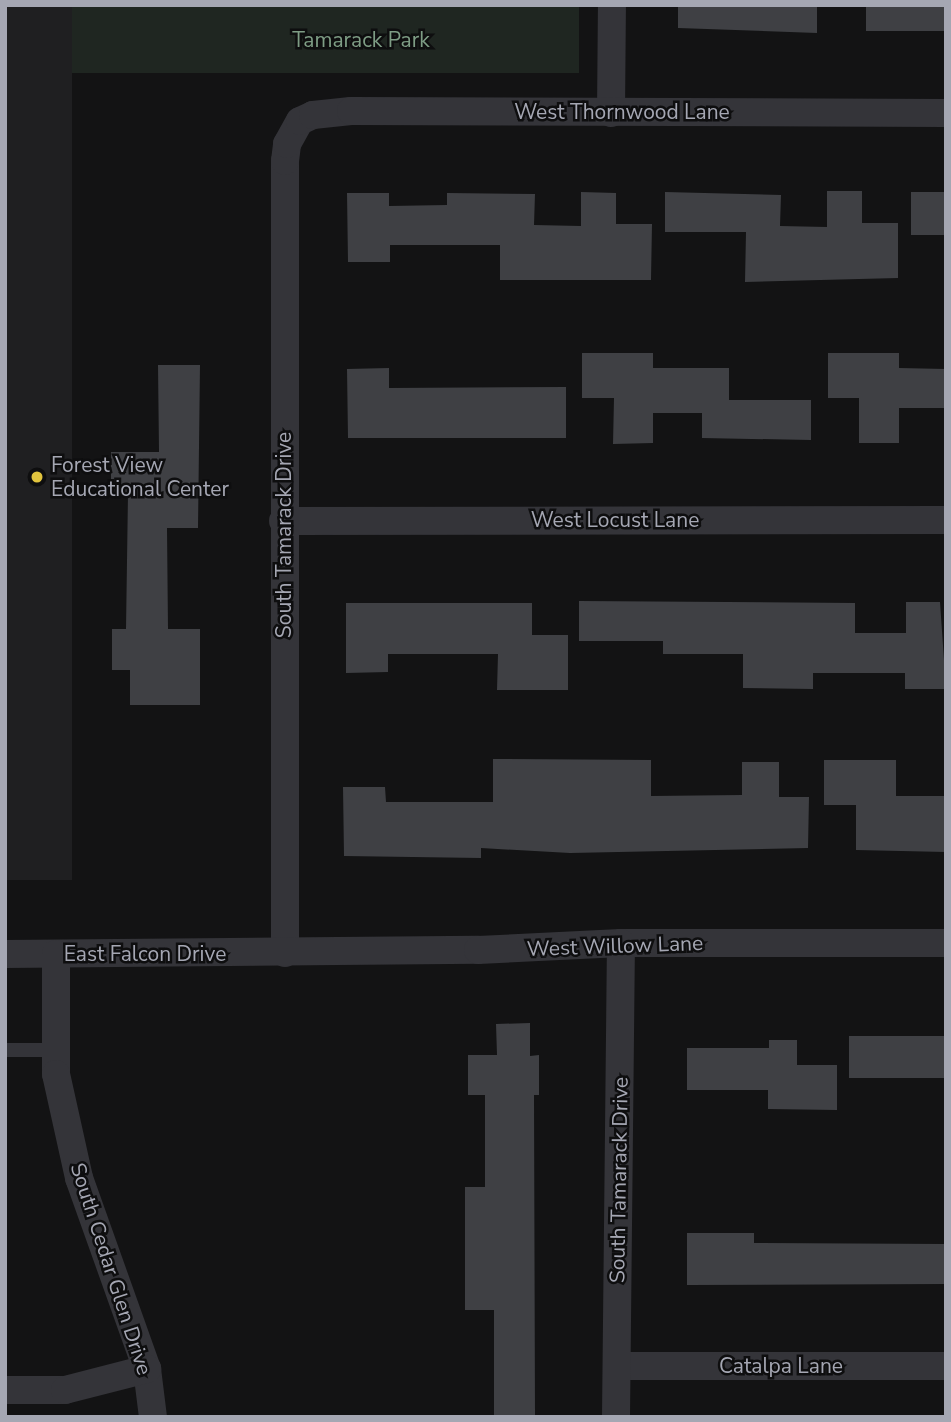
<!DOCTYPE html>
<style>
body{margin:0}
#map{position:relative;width:951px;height:1422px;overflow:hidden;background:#131314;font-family:"Nunito Sans",sans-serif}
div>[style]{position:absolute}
.built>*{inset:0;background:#1f1f21;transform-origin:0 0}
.green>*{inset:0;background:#1f2621;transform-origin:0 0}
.building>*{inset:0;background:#3f4044;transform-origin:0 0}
.lane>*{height:14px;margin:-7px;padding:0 7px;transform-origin:7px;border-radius:7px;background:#343439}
.street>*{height:28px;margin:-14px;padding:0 14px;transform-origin:14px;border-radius:14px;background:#343439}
.dots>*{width:19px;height:19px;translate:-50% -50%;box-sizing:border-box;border:4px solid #0e0e0f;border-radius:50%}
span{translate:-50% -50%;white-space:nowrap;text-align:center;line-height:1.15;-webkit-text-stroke:5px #0e0e0f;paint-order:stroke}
.park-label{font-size:21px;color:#7e9d85}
.street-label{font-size:21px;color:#a5a7b3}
.poi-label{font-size:21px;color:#a5a7b3}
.left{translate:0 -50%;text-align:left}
.frame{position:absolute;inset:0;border:7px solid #a5a7b3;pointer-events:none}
</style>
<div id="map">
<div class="built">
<i style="left:5px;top:5px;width:67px;height:875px"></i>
</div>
<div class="green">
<i style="left:72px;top:5px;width:507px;height:68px"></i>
</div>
<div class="building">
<i style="clip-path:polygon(678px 5px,817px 5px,817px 33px,678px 28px)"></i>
<i style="left:866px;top:5px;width:80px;height:26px"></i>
<i style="clip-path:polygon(827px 191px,862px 191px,862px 223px,898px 223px,898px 278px,745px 282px,746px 232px,665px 232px,665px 192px,781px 195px,780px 226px,827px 227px)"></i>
<i style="clip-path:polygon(581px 192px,616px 193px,616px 224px,652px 224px,651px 280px,500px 280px,500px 245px,390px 245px,390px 262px,348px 262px,347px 193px,389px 193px,389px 206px,447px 205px,447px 193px,535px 194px,534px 225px,581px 226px)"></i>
<i style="left:911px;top:192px;width:35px;height:43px"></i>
<i style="clip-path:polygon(582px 353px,653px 353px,653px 368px,729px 368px,729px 400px,811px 400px,811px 440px,702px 438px,702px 413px,653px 413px,653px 443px,613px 444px,614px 398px,582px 398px)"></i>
<i style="clip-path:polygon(828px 353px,899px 353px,899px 368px,946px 369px,946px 408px,899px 408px,899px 443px,859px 443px,859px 398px,828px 398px)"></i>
<i style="clip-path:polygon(158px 365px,200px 365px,198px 528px,167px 528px,168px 629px,200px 629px,200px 705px,130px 705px,130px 670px,112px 670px,112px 629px,126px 629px,128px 493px,111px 493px,111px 452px,159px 452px)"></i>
<i style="clip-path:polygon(389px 368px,389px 388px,566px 387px,566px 438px,348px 438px,347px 369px)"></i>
<i style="clip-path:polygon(579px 601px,855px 603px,855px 633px,906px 633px,906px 602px,940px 602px,946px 689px,905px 689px,905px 673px,813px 673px,813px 689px,743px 688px,743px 654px,663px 654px,663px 641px,579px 641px)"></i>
<i style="clip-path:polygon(346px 603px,532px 603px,532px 635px,568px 635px,568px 690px,497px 690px,498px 654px,388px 654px,388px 672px,346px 673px)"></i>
<i style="clip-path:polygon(493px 759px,651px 760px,651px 796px,742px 795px,742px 762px,779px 762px,779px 797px,809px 797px,808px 848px,570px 853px,481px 848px,481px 858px,344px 856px,343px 787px,385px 787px,386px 802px,493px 802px)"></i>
<i style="clip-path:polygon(824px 760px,896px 760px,896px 796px,946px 796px,946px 852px,856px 850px,856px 805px,824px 805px)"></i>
<i style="clip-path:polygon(530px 1023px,530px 1056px,539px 1055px,539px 1095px,534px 1095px,535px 1417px,494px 1417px,494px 1310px,465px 1310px,465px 1187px,485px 1187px,485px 1095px,468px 1095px,468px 1055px,497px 1055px,496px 1024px)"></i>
<i style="left:849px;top:1036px;width:97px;height:42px"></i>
<i style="clip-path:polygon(769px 1040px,797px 1040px,797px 1065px,837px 1065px,837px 1110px,768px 1109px,768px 1090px,687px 1090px,687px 1048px,769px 1048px)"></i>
<i style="clip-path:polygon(687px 1233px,754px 1233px,754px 1243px,946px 1244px,946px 1284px,687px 1285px)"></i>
</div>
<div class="lane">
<i style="left:5px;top:1050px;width:52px"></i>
</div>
<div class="street">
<i style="left:611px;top:113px;width:108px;rotate:-89.5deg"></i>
<i style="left:283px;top:521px;width:663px;rotate:-0.09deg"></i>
<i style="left:285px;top:953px;width:792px;rotate:-90deg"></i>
<i style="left:285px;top:161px;width:17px;rotate:-83deg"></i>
<i style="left:287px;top:144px;width:26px;rotate:-61deg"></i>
<i style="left:300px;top:121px;width:14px;rotate:-25deg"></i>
<i style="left:313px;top:115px;width:38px;rotate:-6deg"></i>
<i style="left:351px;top:111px;width:595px;rotate:0.19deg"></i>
<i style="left:5px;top:954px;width:473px;rotate:-0.5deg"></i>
<i style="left:478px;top:950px;width:143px;rotate:-2.8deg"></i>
<i style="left:621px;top:943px;width:325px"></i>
<i style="left:56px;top:954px;width:120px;rotate:90deg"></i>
<i style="left:56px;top:1074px;width:107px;rotate:77.5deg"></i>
<i style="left:79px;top:1178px;width:203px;rotate:70.4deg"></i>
<i style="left:147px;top:1369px;width:48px;rotate:82.9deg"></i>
<i style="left:617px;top:1366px;width:329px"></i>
<i style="left:5px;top:1390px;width:60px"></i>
<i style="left:65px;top:1390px;width:85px;rotate:-14.4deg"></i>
<i style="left:616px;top:1417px;width:474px;rotate:-89.4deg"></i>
</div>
<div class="dots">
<i style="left:37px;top:477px;background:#e1c43e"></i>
</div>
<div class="park-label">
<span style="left:361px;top:40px">Tamarack Park</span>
</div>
<div class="street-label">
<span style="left:622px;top:112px">West Thornwood Lane</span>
<span style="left:615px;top:520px">West Locust Lane</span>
<span style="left:284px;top:535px;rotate:-90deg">South Tamarack Drive</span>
<span style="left:615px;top:946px;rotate:-2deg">West Willow Lane</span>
<span style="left:145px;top:954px">East Falcon Drive</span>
<span style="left:619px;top:1180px;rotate:-89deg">South Tamarack Drive</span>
<span style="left:111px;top:1269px;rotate:72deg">South Cedar Glen Drive</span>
<span style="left:781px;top:1366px">Catalpa Lane</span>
</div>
<div class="poi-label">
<span class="left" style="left:51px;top:477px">Forest View<br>Educational Center</span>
</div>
<div class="frame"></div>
</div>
